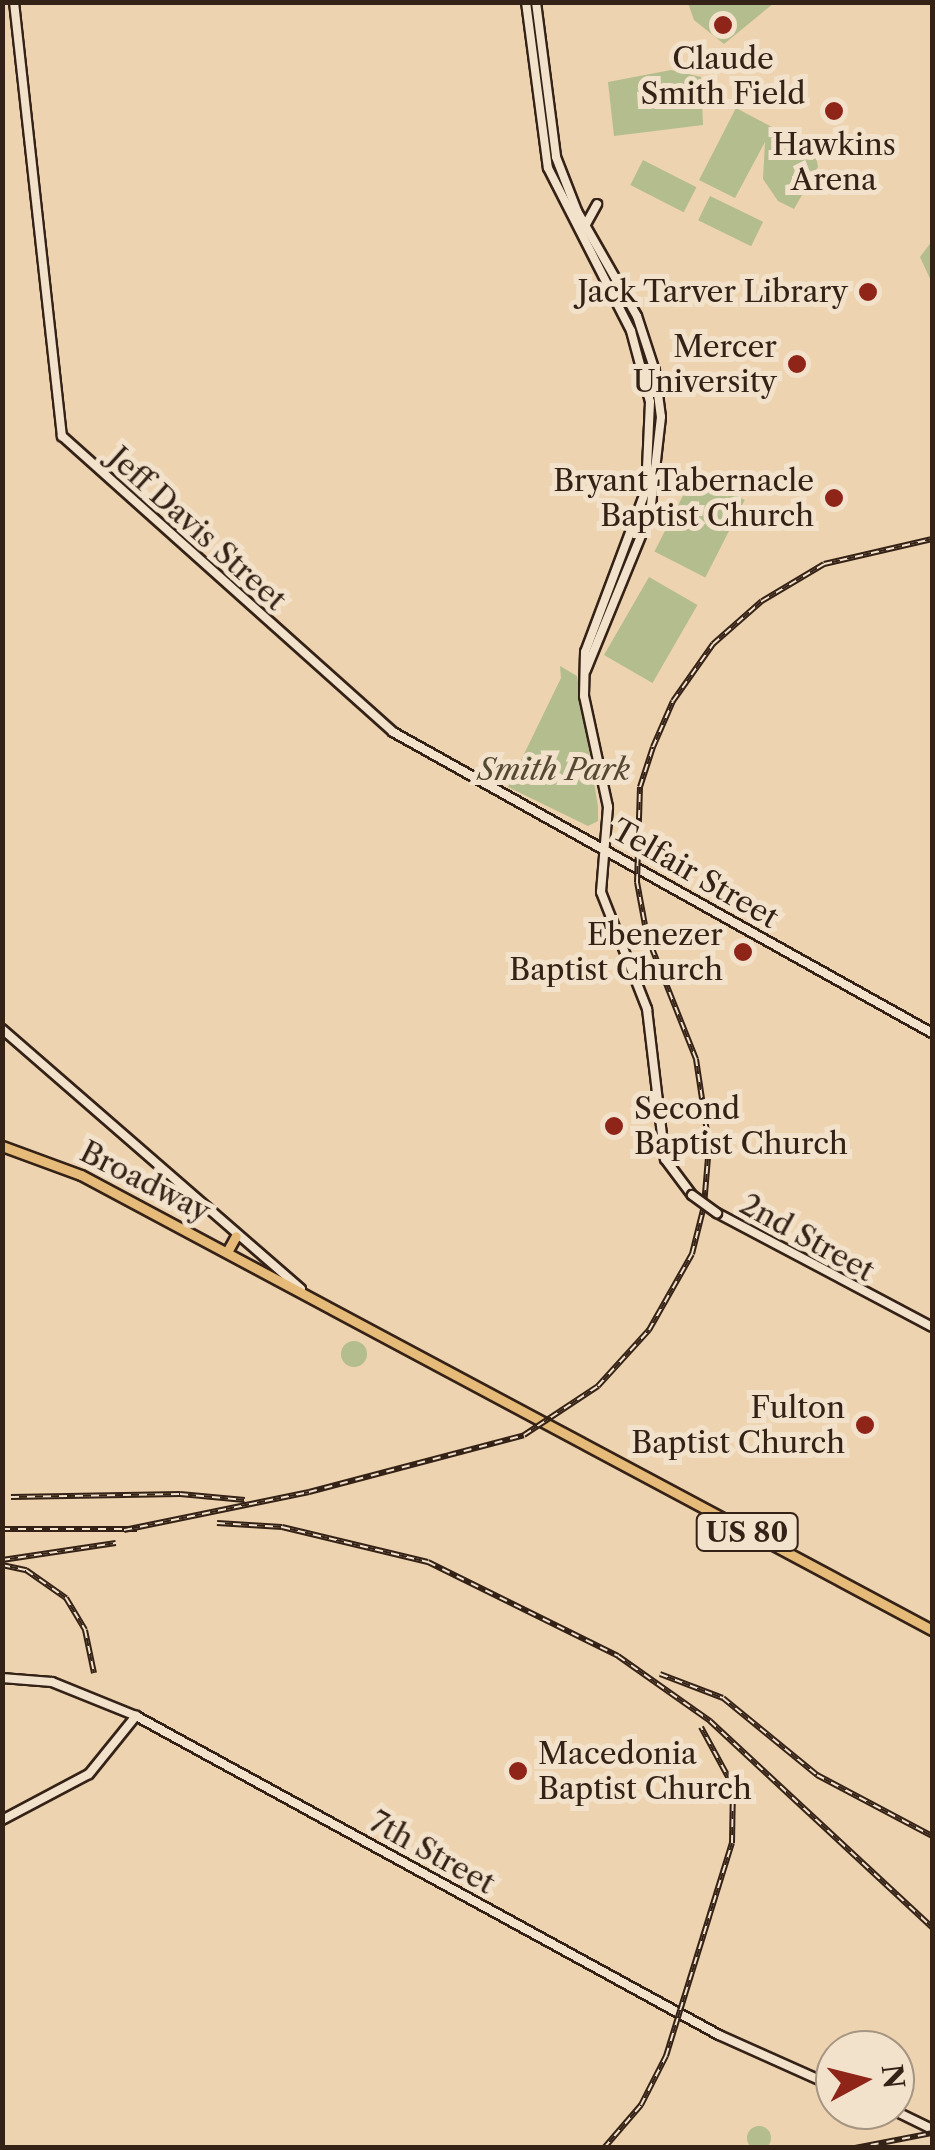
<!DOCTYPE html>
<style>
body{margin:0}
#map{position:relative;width:935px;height:2150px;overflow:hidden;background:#edd3af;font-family:"Libre Caslon Text",serif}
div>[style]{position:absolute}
.green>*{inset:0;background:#b4bd8d;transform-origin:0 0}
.round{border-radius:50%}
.roads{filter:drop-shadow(2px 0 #352217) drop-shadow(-2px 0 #352217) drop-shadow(0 2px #352217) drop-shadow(0 -2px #352217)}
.secondary>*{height:8px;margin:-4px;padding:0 4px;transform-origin:4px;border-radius:4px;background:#f3e2cb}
.primary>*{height:9px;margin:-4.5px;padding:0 4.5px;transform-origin:4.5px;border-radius:4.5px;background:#e6ba78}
.rail>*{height:6px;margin-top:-3px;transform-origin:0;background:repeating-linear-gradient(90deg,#f3e2cb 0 8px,#352217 0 16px);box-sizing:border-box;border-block:2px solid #352217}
.bridges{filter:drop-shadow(2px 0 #352217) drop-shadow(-2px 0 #352217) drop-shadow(0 2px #352217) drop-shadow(0 -2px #352217)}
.secondary-bridge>*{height:8px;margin:-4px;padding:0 4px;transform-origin:4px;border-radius:4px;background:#f3e2cb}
.dots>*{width:28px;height:28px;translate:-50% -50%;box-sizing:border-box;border:5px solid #f3e2cb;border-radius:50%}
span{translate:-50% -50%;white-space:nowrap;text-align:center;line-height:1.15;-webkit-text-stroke:10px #f3e2cb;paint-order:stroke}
.shield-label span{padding:2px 8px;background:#f3e2cb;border:2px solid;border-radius:8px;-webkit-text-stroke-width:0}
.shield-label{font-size:28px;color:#352217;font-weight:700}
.poi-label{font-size:30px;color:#352217}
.right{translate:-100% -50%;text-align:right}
.left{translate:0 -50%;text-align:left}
.street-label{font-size:30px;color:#352217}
.park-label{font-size:30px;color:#554934;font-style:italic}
.frame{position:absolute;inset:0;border:5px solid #352217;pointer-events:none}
.north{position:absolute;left:815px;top:2030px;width:100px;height:100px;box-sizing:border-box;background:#f3e2cb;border:2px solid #a79583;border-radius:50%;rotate:83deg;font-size:28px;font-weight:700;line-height:40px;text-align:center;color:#352217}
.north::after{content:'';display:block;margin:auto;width:35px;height:45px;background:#8f2418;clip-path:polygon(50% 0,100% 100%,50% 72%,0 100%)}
</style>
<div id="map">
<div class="green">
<i style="clip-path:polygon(688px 3px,688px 2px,774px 3px,724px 44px,694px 20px)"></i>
<i style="clip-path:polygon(671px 70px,701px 77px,703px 125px,614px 136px,608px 82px)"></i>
<i style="clip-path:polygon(736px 108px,772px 127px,769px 135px,816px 157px,818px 167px,794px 209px,778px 201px,763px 179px,765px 142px,735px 198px,699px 180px)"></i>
<i style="left:643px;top:160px;width:60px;height:28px;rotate:27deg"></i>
<i style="left:710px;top:196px;width:59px;height:27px;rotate:26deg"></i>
<i style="clip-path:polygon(932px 241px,932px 283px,920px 257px)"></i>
<i style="left:694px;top:474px;width:57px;height:87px;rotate:27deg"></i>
<i style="left:649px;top:577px;width:56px;height:90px;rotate:30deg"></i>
<i style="clip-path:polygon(560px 666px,577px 676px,598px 807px,598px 821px,588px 826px,508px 787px,561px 678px)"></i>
<i class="round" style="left:341px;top:1341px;width:26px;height:26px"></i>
<i class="round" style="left:747px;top:2126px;width:24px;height:24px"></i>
</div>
<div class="roads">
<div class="secondary">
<i style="left:14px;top:2px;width:437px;rotate:83.7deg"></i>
<i style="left:62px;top:436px;width:444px;rotate:41.8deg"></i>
<i style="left:393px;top:732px;width:617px;rotate:29.18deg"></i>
<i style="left:526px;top:2px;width:167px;rotate:82.5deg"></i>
<i style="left:548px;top:168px;width:183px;rotate:63deg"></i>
<i style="left:631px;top:331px;width:73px;rotate:75deg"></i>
<i style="left:650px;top:402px;width:88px;rotate:92.6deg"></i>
<i style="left:646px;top:490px;width:173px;rotate:110.6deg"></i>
<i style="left:585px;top:652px;width:44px;rotate:91.3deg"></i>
<i style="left:584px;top:696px;width:114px;rotate:77.8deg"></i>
<i style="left:608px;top:807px;width:85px;rotate:94.7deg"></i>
<i style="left:601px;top:892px;width:126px;rotate:68.5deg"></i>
<i style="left:647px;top:1009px;width:151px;rotate:83.2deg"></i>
<i style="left:665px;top:1159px;width:45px;rotate:53.1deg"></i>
<i style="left:536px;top:2px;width:156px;rotate:82.6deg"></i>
<i style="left:556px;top:157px;width:58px;rotate:68.7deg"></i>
<i style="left:577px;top:211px;width:121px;rotate:60.3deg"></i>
<i style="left:637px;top:316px;width:58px;rotate:71.9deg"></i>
<i style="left:655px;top:371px;width:46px;rotate:82.6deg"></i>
<i style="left:661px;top:417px;width:98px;rotate:96.5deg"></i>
<i style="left:650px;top:514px;width:169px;rotate:112.3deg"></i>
<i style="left:585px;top:226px;width:25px;rotate:-61deg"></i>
<i style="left:2px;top:1029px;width:396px;rotate:41deg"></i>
<i style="left:717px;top:1213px;width:243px;rotate:27.9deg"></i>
<i style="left:2px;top:1678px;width:50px;rotate:4.6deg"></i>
<i style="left:52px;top:1682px;width:91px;rotate:22deg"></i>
<i style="left:136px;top:1716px;width:665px;rotate:28.69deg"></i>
<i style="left:719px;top:2035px;width:127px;rotate:24.1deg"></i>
<i style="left:2px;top:1820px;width:98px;rotate:-27.9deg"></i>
<i style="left:89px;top:1774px;width:75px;rotate:-51deg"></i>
<i style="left:893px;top:2110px;width:43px;rotate:26deg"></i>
</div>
<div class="primary">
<i style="left:2px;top:1146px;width:84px;rotate:20.2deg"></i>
<i style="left:81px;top:1175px;width:965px;rotate:28.13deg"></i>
<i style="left:227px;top:1252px;width:18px;rotate:-61deg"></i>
</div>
</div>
<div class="rail">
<i style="left:11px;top:1497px;width:169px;rotate:-1deg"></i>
<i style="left:180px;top:1494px;width:65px;rotate:5.3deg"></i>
<i style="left:217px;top:1523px;width:65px;rotate:3.5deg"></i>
<i style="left:282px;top:1527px;width:150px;rotate:13.5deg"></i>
<i style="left:428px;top:1562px;width:212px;rotate:26.3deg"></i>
<i style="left:618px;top:1656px;width:113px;rotate:35.2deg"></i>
<i style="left:710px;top:1721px;width:303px;rotate:42.9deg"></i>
<i style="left:2px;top:1529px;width:135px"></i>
<i style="left:124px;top:1530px;width:189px;rotate:-11.6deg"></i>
<i style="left:309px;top:1492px;width:222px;rotate:-14.8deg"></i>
<i style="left:524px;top:1435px;width:89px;rotate:-33.5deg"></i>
<i style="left:598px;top:1386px;width:76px;rotate:-47.7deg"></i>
<i style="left:649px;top:1330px;width:87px;rotate:-60.5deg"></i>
<i style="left:692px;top:1254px;width:49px;rotate:-76deg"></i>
<i style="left:704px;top:1206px;width:61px;rotate:-85.3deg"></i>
<i style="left:709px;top:1145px;width:87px;rotate:-98.6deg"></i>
<i style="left:696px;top:1059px;width:132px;rotate:-111.7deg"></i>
<i style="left:647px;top:936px;width:55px;rotate:-100.5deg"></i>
<i style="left:637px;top:882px;width:95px;rotate:-88.2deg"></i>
<i style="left:640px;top:787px;width:42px;rotate:-72deg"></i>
<i style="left:653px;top:747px;width:50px;rotate:-66.5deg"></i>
<i style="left:673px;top:701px;width:70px;rotate:-54.9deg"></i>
<i style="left:713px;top:644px;width:65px;rotate:-41.3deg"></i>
<i style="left:762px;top:601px;width:72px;rotate:-30.8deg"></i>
<i style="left:824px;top:564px;width:111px;rotate:-13deg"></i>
<i style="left:2px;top:1560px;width:115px;rotate:-8.5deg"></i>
<i style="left:2px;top:1565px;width:25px;rotate:12deg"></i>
<i style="left:26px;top:1570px;width:49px;rotate:35deg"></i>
<i style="left:66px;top:1598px;width:37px;rotate:59deg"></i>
<i style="left:85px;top:1630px;width:44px;rotate:78.2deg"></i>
<i style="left:660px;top:1674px;width:67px;rotate:20.9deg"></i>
<i style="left:723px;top:1698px;width:122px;rotate:39.3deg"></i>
<i style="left:817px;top:1775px;width:130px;rotate:27.9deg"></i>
<i style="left:604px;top:2148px;width:57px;rotate:-49.3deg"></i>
<i style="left:641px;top:2105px;width:55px;rotate:-63deg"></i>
<i style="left:666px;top:2056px;width:223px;rotate:-72.8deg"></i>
<i style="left:732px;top:1843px;width:57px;rotate:-89deg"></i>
<i style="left:733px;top:1786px;width:67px;rotate:-118.5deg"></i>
<i style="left:855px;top:2148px;width:78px;rotate:-11deg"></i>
</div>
<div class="bridges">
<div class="secondary-bridge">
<i style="left:692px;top:1195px;width:31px;rotate:36deg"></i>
</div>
</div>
<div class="dots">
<i style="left:723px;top:25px;background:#8f2418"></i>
<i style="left:834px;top:111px;background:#8f2418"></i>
<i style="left:868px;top:292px;background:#8f2418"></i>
<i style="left:797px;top:364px;background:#8f2418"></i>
<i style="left:834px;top:498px;background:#8f2418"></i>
<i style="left:743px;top:952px;background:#8f2418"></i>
<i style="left:614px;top:1126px;background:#8f2418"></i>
<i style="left:865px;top:1425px;background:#8f2418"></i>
<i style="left:518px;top:1771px;background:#8f2418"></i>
</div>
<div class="shield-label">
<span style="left:747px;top:1532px">US 80</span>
</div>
<div class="poi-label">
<span style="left:723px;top:76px">Claude<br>Smith Field</span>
<span style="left:834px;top:162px">Hawkins<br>Arena</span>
<span class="right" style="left:848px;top:292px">Jack Tarver Library</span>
<span class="right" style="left:777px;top:364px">Mercer<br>University</span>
<span class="right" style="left:814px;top:498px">Bryant Tabernacle<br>Baptist Church</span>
<span class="right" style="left:723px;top:952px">Ebenezer<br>Baptist Church</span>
<span class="left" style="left:634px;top:1126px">Second<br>Baptist Church</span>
<span class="right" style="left:845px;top:1425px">Fulton<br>Baptist Church</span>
<span class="left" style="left:538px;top:1771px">Macedonia<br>Baptist Church</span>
</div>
<div class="street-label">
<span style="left:197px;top:529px;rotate:42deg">Jeff Davis Street</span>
<span style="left:695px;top:874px;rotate:30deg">Telfair Street</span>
<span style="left:145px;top:1182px;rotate:27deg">Broadway</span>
<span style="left:807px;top:1238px;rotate:29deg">2nd Street</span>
<span style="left:432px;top:1853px;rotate:29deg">7th Street</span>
</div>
<div class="park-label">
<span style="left:554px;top:770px">Smith Park</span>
</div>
<div class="frame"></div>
<div class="north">N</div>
</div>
